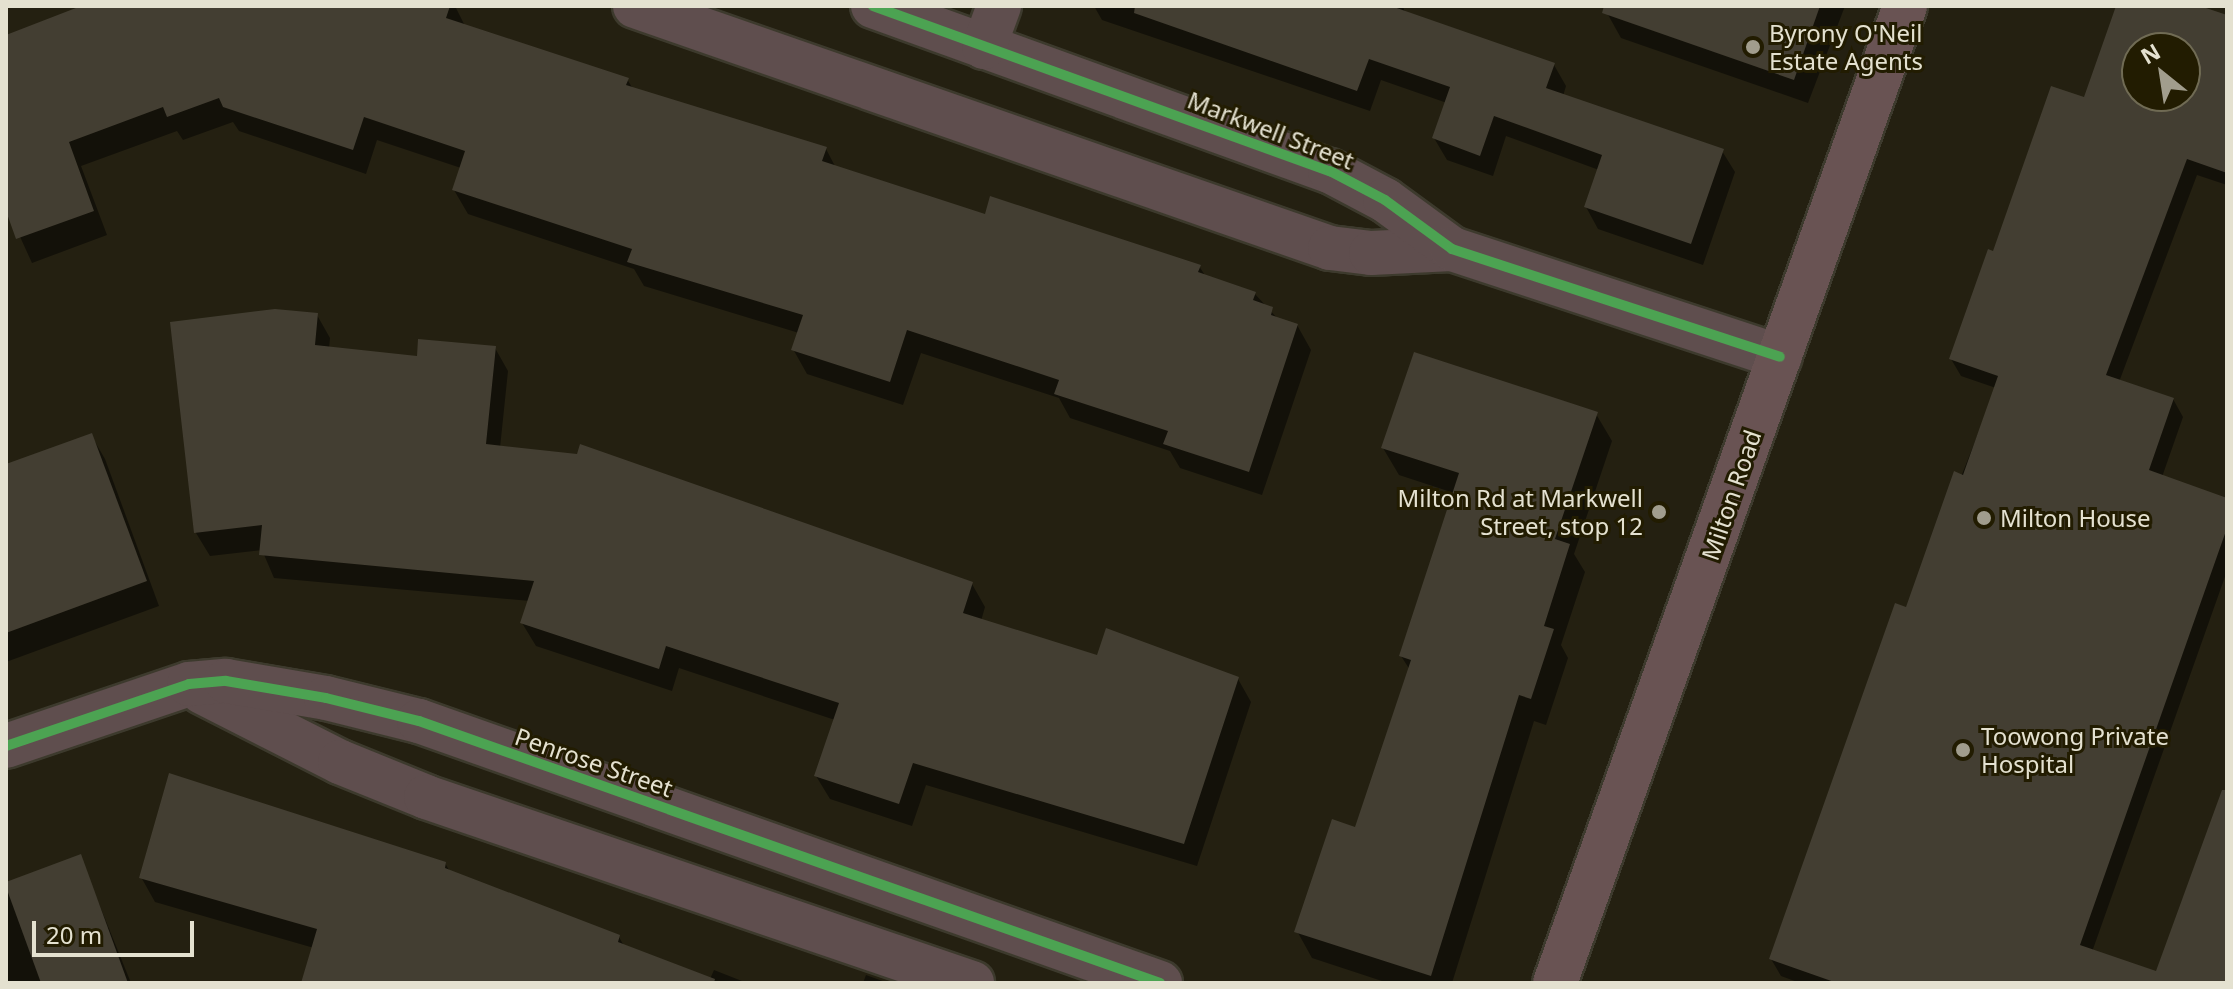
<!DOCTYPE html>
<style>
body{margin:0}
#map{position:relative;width:2233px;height:989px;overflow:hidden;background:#242011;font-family:"Noto Sans",sans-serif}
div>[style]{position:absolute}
.shadow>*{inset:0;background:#0007}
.building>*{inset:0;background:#433e32}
.roads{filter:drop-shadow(2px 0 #3d3a2d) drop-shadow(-2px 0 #3d3a2d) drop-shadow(0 2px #3d3a2d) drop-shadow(0 -2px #3d3a2d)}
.minor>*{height:44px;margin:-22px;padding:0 22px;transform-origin:22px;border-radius:22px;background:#5f4e4e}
.major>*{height:44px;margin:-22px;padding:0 22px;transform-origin:22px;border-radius:22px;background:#695353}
.cycleway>*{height:10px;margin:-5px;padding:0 5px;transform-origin:5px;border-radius:5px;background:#4ca352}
.dots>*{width:22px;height:22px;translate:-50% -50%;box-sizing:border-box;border:4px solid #221c01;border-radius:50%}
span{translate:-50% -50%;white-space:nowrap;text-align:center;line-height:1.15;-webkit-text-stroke:6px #221c01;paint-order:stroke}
.poi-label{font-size:24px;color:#e4e1d0}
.left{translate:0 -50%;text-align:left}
.right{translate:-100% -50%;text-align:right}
.street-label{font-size:24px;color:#e4e1d0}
.frame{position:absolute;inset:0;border:8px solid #e4e1d0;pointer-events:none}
.north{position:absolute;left:2121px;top:32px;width:80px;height:80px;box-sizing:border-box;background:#221c01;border:2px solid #706b54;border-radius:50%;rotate:330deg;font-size:22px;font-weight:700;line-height:32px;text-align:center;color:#e4e1d0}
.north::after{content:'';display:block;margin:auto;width:28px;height:36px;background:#a19d8d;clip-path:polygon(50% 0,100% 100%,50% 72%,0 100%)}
.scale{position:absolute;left:32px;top:921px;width:162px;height:36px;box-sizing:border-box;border:4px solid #e4e1d0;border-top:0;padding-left:10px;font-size:24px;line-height:28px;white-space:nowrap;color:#e4e1d0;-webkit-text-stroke:6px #221c01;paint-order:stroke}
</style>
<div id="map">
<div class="shadow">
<i style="clip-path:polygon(88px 6px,455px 6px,465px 26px,627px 79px,633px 89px,826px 149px,836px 168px,986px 216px,1199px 266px,1206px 277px,1254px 293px,1278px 319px,1297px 325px,1311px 350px,1262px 495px,1180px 468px,1170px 451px,1070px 418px,1059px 398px,921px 353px,903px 405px,807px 374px,793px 349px,799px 333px,644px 286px,634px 269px,468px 214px,454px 190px,461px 168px,377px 140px,366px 174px,239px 131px,233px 122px,183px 140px,177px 131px,81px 166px,107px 235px,32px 263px,6px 206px,6px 37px)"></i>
<i style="clip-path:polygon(1094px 6px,1403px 6px,1405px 13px,1554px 65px,1566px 86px,1563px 96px,1722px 151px,1735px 172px,1703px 265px,1598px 229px,1586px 207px,1599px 170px,1506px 136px,1493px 176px,1447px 160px,1434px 138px,1447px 103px,1381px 80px,1370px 111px,1102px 20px)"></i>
<i style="clip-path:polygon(1610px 6px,1845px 6px,1808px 103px,1621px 38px,1607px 13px)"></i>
<i style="clip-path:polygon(evenodd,2118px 6px,2194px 6px,2227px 18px,2227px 185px,2197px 175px,2119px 382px,2173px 399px,2183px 417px,2162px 477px,2227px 500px,2227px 571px,2092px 952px,2157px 974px,2227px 854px,2227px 983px,1800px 983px,1781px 976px,1771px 959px,1996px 388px,1961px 376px,1951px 359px,1994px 253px,2085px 99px,2118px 6px,2137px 48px,2185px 48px,2185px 96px,2137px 96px,2137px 48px)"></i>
<i style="clip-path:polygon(317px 315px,330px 338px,329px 349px,419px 358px,495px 348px,508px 371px,500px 448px,972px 584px,985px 607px,981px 621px,1098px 658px,1238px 679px,1251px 702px,1197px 866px,926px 785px,912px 826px,830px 799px,816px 776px,835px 720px,679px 668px,672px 691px,536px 646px,522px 623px,530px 601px,274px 578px,262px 550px,210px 556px,196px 533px,172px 324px)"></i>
<i style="clip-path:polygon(1596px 414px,1612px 441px,1574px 554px,1585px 572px,1561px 645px,1568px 658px,1546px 725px,1534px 721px,1452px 983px,1388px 983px,1312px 958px,1297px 931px,1356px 830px,1410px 670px,1401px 656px,1454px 493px,1399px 475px,1383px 448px)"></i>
<i style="clip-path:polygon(91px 435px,105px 459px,159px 606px,6px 662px,6px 466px)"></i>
<i style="clip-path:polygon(80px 857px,131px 983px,6px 983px,6px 885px)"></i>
<i style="clip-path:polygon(445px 863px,450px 872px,619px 937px,624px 946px,710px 979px,714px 970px,747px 983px,303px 983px,314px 948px,155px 902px,141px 877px)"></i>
<i style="clip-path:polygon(866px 975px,888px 983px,863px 983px)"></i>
</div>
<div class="building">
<i style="clip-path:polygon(81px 6px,450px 6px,446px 18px,629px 78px,626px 85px,827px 147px,822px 161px,985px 214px,990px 196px,1201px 265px,1198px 272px,1256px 292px,1253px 300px,1273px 307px,1271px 315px,1298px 324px,1249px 472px,1163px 444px,1168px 431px,1054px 394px,1059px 380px,907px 330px,890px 382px,791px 350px,803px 315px,627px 262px,632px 249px,452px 190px,465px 151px,364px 117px,353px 150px,223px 107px,219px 98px,167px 117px,163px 107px,69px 142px,94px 211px,16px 239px,6px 211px,6px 35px)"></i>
<i style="clip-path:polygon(1135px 6px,1391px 6px,1555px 63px,1546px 88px,1724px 149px,1691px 244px,1584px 207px,1602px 155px,1494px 116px,1480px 156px,1432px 138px,1450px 87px,1369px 59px,1357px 91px,1134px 13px)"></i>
<i style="clip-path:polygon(1604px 6px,1820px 6px,1794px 80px,1602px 13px)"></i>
<i style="clip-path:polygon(evenodd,2116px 6px,2200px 6px,2227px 15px,2227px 173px,2187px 159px,2106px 375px,2174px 398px,2149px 470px,2227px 498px,2227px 528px,2080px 945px,2156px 971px,2222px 790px,2227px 790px,2227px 983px,1837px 983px,1769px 959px,1895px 603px,1906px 607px,1954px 471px,1963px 475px,1998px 376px,1949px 359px,1988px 249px,1993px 251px,2051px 86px,2084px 97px,2116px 6px,2137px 48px,2185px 48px,2185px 96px,2137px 96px,2137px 48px)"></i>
<i style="clip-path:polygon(275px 309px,318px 313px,315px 345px,417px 356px,418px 339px,496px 346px,486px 444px,577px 454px,580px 444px,973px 582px,963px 613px,1097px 655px,1106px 628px,1239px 677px,1184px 844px,913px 763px,899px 804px,814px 776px,839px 703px,666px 646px,659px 669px,520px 623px,534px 581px,259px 555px,262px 525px,194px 533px,170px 322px)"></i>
<i style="clip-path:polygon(1414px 352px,1598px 412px,1555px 539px,1570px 544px,1544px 626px,1554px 629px,1531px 699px,1519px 695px,1431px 976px,1294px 932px,1332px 819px,1355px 827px,1411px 660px,1399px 656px,1459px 473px,1381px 448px)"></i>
<i style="clip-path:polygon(92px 433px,147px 581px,6px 633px,6px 464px)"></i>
<i style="clip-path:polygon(169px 773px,446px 862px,445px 868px,620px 935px,618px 942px,715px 979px,714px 983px,301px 983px,317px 929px,139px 878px)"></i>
<i style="clip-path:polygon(81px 854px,128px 983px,41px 983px,6px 887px,6px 882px)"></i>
</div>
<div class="roads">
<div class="minor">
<i style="left:635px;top:6px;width:736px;rotate:19.2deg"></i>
<i style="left:1330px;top:248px;width:41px;rotate:7deg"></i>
<i style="left:1371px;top:253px;width:81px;rotate:-2.8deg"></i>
<i style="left:873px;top:6px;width:486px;rotate:19.9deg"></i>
<i style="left:1330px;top:171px;width:62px;rotate:27.8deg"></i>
<i style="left:1385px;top:200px;width:83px;rotate:36.2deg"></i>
<i style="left:1452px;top:249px;width:345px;rotate:18.2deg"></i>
<i style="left:984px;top:47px;width:44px;rotate:-69.9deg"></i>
<i style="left:202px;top:692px;width:155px;rotate:26.9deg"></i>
<i style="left:340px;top:762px;width:93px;rotate:22.1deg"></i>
<i style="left:426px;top:797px;width:577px;rotate:18.81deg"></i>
<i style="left:6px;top:746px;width:193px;rotate:-18.7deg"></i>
<i style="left:189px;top:684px;width:37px;rotate:-5deg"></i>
<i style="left:226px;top:681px;width:101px;rotate:9.6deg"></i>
<i style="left:326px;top:698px;width:96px;rotate:13.9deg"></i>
<i style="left:419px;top:721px;width:786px;rotate:19.47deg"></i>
</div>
<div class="major">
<i style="left:1555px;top:983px;width:1038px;rotate:-70.29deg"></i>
</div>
</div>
<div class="cycleway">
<i style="left:873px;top:6px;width:486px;rotate:19.9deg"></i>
<i style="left:1330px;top:171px;width:62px;rotate:27.8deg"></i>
<i style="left:1385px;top:200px;width:83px;rotate:36.2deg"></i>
<i style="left:1452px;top:249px;width:345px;rotate:18.2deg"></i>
<i style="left:6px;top:746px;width:193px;rotate:-18.7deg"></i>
<i style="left:189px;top:684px;width:37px;rotate:-5deg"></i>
<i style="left:226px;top:681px;width:101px;rotate:9.6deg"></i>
<i style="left:326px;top:698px;width:96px;rotate:13.9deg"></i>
<i style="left:419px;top:721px;width:786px;rotate:19.47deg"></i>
</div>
<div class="dots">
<i style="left:1753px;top:47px;background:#a19d8d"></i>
<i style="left:1659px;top:512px;background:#a19d8d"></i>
<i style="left:1984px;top:518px;background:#a19d8d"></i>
<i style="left:1963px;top:750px;background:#a19d8d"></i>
</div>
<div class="poi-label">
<span class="left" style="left:1769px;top:47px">Byrony O'Neil<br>Estate Agents</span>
<span class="right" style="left:1643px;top:512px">Milton Rd at Markwell<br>Street, stop 12</span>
<span class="left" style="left:2000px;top:518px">Milton House</span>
<span class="left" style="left:1981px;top:750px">Toowong Private<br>Hospital</span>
</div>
<div class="street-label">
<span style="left:1271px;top:130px;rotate:21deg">Markwell Street</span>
<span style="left:1731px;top:495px;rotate:-71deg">Milton Road</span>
<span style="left:594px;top:762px;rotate:19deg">Penrose Street</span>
</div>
<div class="frame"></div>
<div class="north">N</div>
<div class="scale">20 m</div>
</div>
